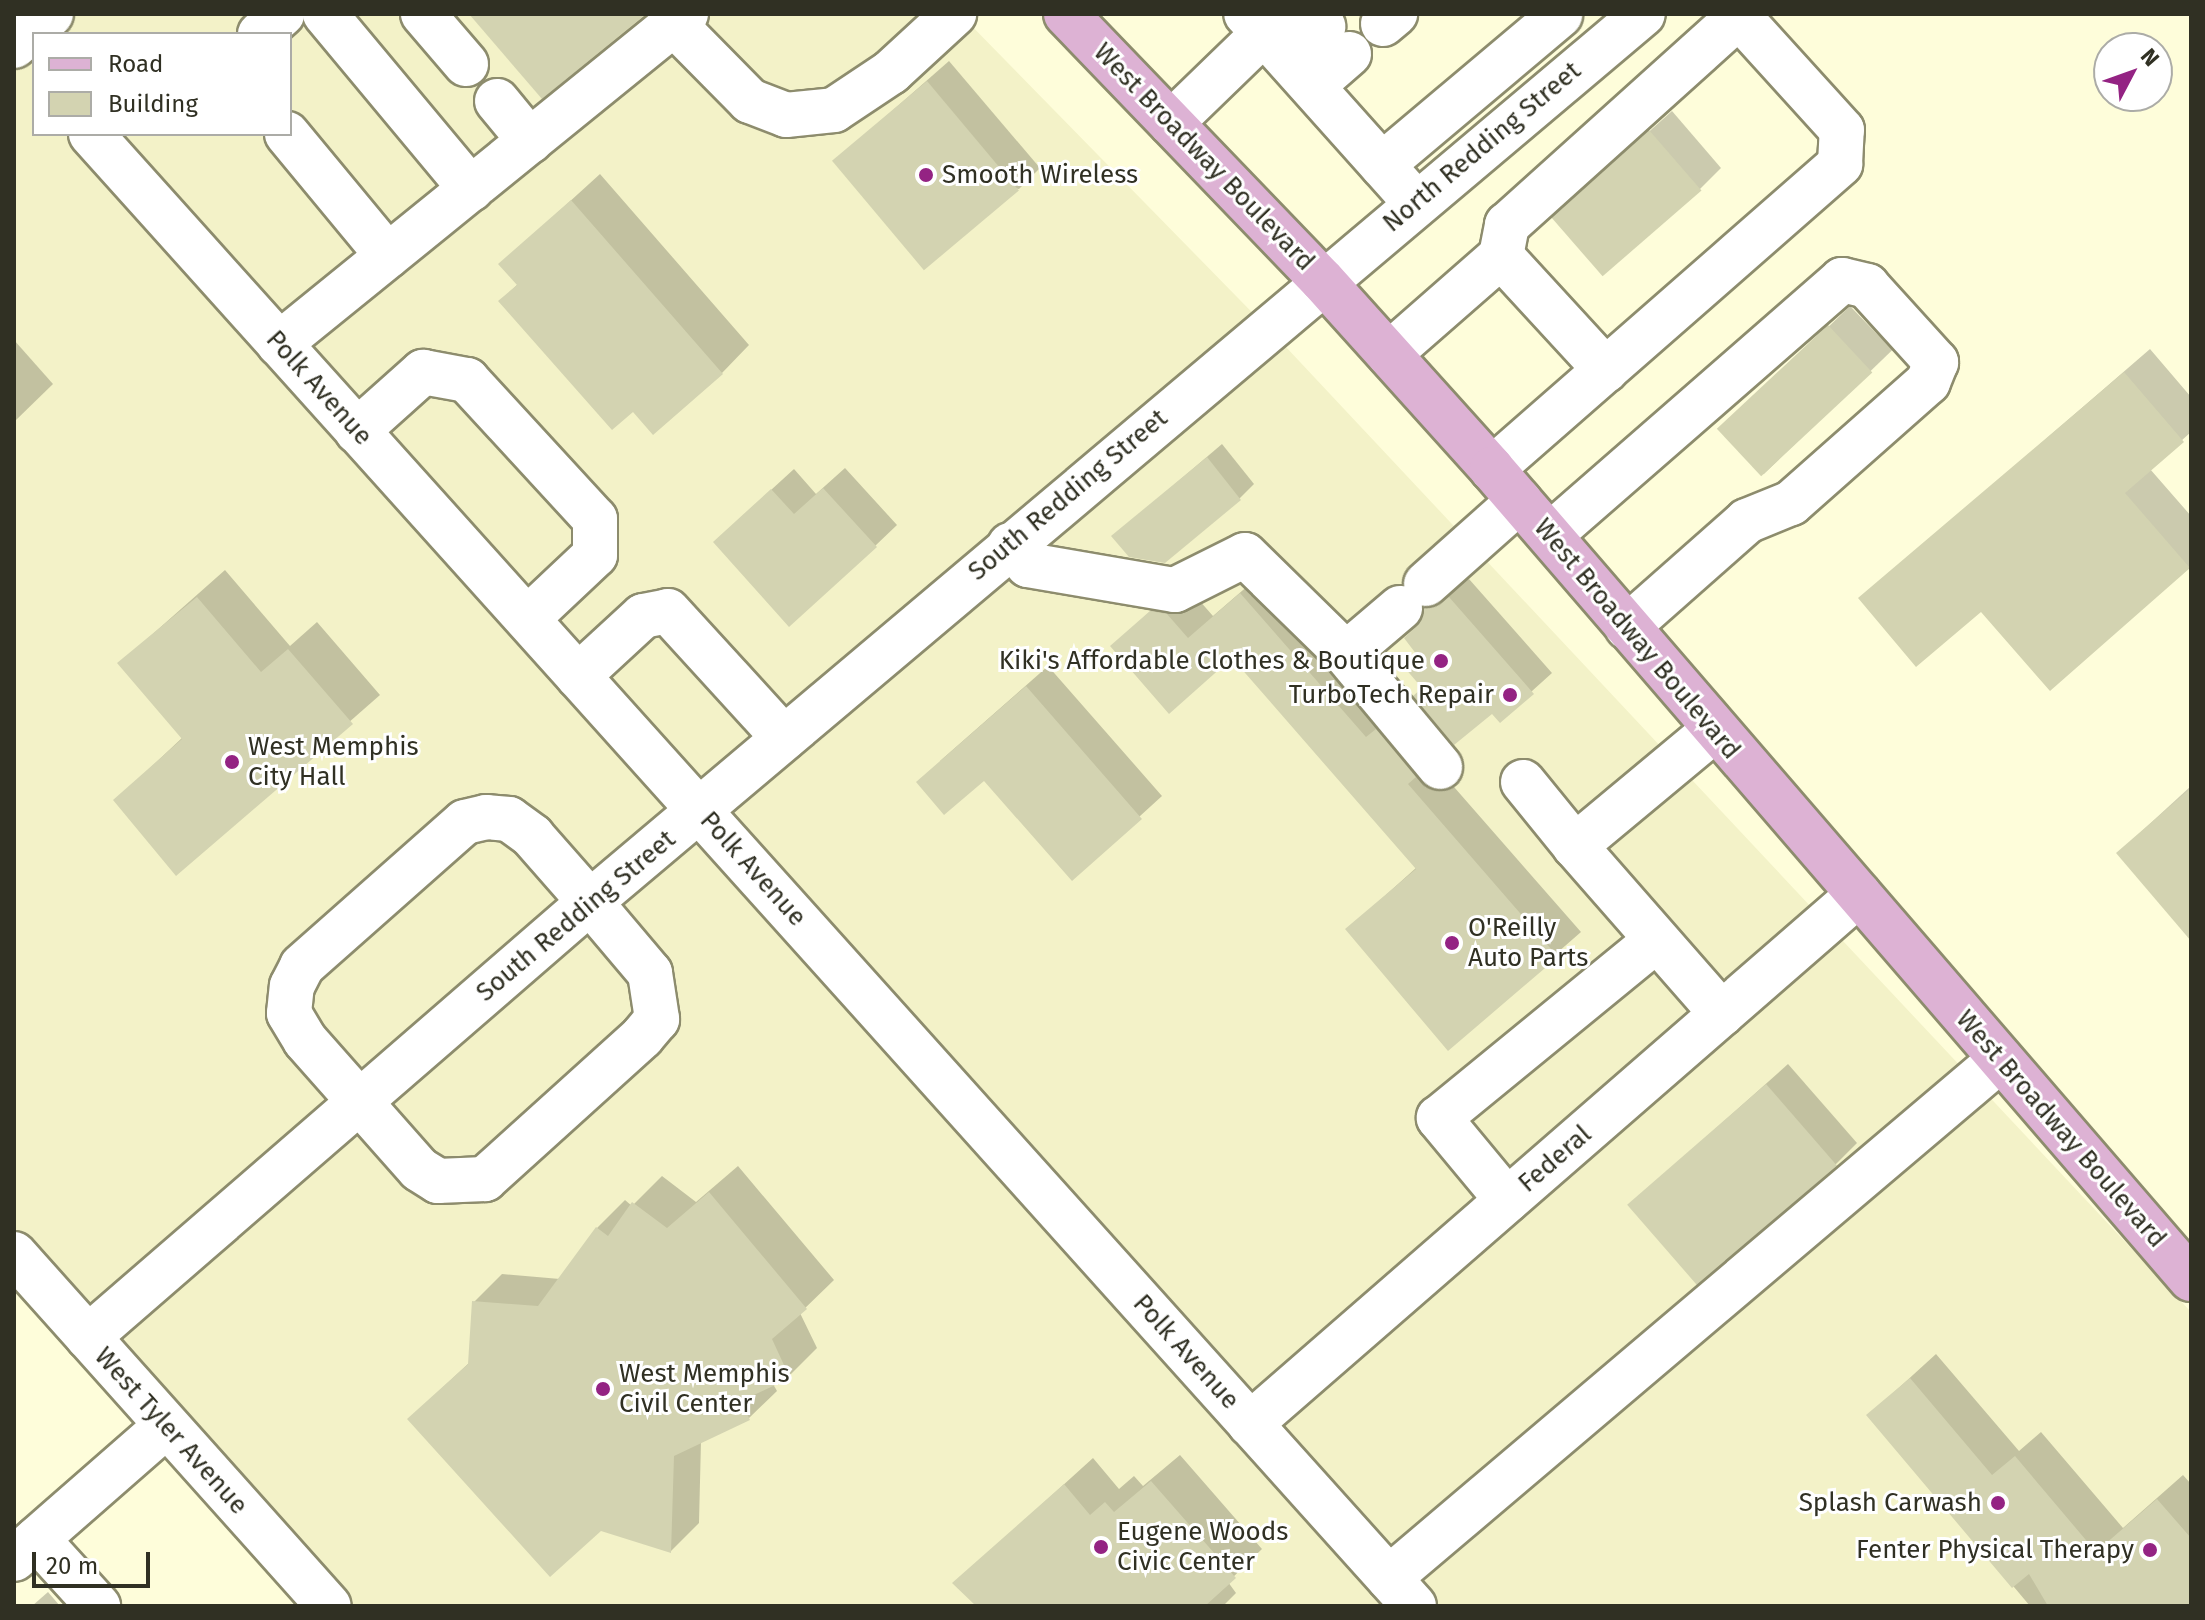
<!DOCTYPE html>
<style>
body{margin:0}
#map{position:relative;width:2205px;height:1620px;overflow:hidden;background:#fefdda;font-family:"Fira Sans",sans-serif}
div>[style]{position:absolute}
.built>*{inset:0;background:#f3f2c8}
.shadow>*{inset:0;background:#0003;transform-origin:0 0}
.building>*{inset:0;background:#d3d3b1;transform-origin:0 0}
.roads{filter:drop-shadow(2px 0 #8d8c6d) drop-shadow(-2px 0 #8d8c6d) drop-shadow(0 2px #8d8c6d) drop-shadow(0 -2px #8d8c6d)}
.minor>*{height:44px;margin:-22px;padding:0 22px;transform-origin:22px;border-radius:22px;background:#fff}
.major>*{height:44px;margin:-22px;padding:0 22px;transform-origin:22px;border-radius:22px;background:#ddb2d4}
.dots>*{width:22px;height:22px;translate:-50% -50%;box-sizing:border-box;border:4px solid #fff;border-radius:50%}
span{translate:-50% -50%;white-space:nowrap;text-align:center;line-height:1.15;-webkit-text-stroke:6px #fff;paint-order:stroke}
.street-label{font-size:26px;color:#303023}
.poi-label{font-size:26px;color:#303023}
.left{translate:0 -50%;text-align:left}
.right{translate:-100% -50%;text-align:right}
.frame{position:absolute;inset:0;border:16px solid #303023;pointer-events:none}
.legend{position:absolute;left:32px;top:32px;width:260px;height:104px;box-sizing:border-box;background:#fff;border:2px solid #acaca7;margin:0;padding:10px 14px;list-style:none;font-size:24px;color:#303023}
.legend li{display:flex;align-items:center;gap:16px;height:40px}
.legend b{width:40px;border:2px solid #acaca7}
.north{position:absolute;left:2093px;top:32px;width:80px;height:80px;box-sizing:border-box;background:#fff;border:2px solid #acaca7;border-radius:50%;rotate:49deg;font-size:22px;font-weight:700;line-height:32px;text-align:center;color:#303023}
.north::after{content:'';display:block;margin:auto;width:28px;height:36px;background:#942383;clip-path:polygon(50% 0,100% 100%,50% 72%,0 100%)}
.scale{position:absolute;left:32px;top:1552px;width:118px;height:36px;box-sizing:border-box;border:4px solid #303023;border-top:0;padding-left:10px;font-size:24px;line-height:28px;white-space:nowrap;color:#303023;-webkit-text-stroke:6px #fff;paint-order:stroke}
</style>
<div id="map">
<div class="built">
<i style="clip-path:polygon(evenodd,14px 14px,960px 14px,1285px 346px,2191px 1312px,2191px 1606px,348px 1606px,14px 1227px,14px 14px,34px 34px,290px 34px,290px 134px,34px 134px,34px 34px)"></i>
</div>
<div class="shadow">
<i style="clip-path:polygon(949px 61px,1040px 168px,1019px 189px,835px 161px)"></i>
<i style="clip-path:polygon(1672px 111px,1721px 168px,1700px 189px,1576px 197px)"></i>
<i style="clip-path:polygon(600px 174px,749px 345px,722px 373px,633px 409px,500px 301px,518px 284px,501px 264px)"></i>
<i style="left:1850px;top:306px;width:61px;height:179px;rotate:46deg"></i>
<i style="clip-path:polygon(14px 340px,53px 384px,14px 422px)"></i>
<i style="clip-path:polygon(2150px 349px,2191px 397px,2191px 432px,2150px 469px,2191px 516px,2191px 565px,2050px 688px,1981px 609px,1861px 599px)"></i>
<i style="clip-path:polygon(1222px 444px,1254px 484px,1240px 498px,1164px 561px,1114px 536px)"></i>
<i style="clip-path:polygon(845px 468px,897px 525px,875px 546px,737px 521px,794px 469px,816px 494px)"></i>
<i style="clip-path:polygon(225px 570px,290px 646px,317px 622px,380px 695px,177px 873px,116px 800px,183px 737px,120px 663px)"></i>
<i style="clip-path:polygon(1265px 571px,1581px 932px,1448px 1048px,1348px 929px,1417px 867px,1232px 656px,1112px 646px,1176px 588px,1191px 591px,1213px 616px)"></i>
<i style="clip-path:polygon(1469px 579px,1552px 673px,1500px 720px,1492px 711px,1425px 688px,1420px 624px,1446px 590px)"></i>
<i style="clip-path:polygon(1048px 666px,1162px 796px,1072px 878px,984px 778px,940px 761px)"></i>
<i style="clip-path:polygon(2191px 786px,2191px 938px,2118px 853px)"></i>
<i style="clip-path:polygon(1788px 1064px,1857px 1143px,1836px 1164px,1630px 1205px)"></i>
<i style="clip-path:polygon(738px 1166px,834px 1280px,800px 1313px,817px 1348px,789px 1376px,773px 1384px,777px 1391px,749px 1418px,701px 1441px,699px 1523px,671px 1551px,409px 1419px,470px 1362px,474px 1302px,502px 1274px,560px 1279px,597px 1228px,625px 1200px,632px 1206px,662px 1176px,696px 1202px)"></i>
<i style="clip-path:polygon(1936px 1354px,2019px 1451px,2041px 1432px,2123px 1528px,2183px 1475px,2191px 1484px,2191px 1606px,2030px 1606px,1869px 1415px)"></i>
<i style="clip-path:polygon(1180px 1455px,1262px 1549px,1228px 1582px,1236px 1593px,1223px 1606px,979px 1606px,955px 1583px,1093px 1458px,1119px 1489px,1134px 1476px,1143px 1486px)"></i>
<i style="clip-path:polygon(48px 1592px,60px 1606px,32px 1606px)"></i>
</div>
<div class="building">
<i style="clip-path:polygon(469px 14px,646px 14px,542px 99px)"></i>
<i style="left:927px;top:81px;width:143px;height:124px;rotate:50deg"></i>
<i style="left:1649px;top:130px;width:80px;height:131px;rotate:49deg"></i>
<i style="clip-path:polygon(571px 200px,723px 374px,653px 435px,633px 412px,612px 430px,498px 301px,517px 285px,498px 264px)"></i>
<i style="left:1828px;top:325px;width:65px;height:152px;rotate:47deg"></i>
<i style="clip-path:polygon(2124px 372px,2184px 442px,2125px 493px,2190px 568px,2050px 691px,1981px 612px,1916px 667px,1858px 598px)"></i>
<i style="clip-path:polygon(1207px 457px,1241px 500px,1165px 563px,1129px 557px,1111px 536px)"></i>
<i style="clip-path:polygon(823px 488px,877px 547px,789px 627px,713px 542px,771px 489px,794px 514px)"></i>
<i style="clip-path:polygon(1240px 593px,1366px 737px,1376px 729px,1416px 777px,1408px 784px,1558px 957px,1448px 1051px,1345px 929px,1416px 869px,1232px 658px,1169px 714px,1110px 646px,1150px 611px,1167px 614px,1188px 638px)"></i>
<i style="clip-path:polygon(197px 597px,261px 672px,288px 649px,353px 724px,176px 876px,113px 800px,182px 739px,117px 663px)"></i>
<i style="clip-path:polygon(1449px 597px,1534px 694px,1500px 723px,1492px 714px,1454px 745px,1413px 696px,1422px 688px,1404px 667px,1417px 655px,1404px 638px,1417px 626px,1424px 608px)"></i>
<i style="clip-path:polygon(1026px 686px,1142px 819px,1072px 881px,984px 781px,944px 815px,916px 782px)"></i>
<i style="clip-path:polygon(2191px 788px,2191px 941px,2116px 853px)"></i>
<i style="left:1766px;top:1084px;width:108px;height:184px;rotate:49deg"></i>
<i style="clip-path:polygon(709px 1192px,807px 1309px,772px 1339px,790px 1378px,741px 1401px,750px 1420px,674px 1456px,671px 1553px,601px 1531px,550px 1577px,407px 1419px,468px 1364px,472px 1301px,538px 1306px,596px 1227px,608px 1236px,632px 1202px,667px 1228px)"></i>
<i style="clip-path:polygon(1910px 1378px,1992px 1475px,2015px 1456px,2096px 1552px,2157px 1499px,2191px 1538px,2191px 1606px,2048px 1606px,2029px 1574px,2012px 1588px,1866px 1415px)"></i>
<i style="clip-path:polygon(1151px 1481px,1236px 1578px,1205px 1606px,976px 1606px,952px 1583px,1064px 1484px,1090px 1515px,1105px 1502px,1114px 1512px)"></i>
</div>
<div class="roads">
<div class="minor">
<i style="left:325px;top:14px;width:228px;rotate:50.2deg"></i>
<i style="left:423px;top:14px;width:66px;rotate:49.3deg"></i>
<i style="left:1285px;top:14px;width:28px;rotate:138deg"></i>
<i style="left:1264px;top:33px;width:227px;rotate:48.2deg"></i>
<i style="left:674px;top:24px;width:108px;rotate:45.4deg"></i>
<i style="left:750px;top:101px;width:39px;rotate:21deg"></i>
<i style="left:786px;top:115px;width:48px;rotate:-5.9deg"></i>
<i style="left:834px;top:110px;width:69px;rotate:-33.7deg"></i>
<i style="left:891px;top:72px;width:86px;rotate:-42.6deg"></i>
<i style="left:1383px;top:24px;width:16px;rotate:-40deg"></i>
<i style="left:260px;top:34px;width:30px;rotate:-42deg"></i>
<i style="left:14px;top:46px;width:49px;rotate:-40.9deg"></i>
<i style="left:1287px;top:58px;width:48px;rotate:-40.7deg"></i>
<i style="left:1312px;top:86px;width:49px;rotate:-40.9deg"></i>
<i style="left:497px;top:101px;width:52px;rotate:50.5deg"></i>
<i style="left:1171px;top:123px;width:129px;rotate:-44.1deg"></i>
<i style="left:1264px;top:33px;width:26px;rotate:-133deg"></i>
<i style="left:91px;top:134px;width:1979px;rotate:48.05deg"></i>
<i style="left:287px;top:134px;width:158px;rotate:50.4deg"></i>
<i style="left:1382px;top:165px;width:233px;rotate:-40.1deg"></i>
<i style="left:1501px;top:256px;width:155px;rotate:47.4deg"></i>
<i style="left:279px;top:344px;width:524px;rotate:-39.04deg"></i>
<i style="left:1389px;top:354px;width:149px;rotate:-41.2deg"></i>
<i style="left:1501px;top:256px;width:32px;rotate:-79deg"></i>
<i style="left:1507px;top:225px;width:312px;rotate:-42deg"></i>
<i style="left:357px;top:431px;width:89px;rotate:-41.8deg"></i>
<i style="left:423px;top:372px;width:45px;rotate:10.3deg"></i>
<i style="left:467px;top:380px;width:189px;rotate:47.4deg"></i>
<i style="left:595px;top:519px;width:36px;rotate:90deg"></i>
<i style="left:595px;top:555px;width:93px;rotate:136.7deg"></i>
<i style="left:1492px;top:469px;width:463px;rotate:-41.2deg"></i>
<i style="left:1840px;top:164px;width:34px;rotate:-87deg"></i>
<i style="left:1842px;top:130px;width:156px;rotate:-132.2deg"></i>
<i style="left:1550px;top:535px;width:388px;rotate:-41.1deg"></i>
<i style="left:1842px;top:280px;width:26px;rotate:13deg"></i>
<i style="left:1867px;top:286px;width:103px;rotate:47.8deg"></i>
<i style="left:1936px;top:362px;width:22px;rotate:112deg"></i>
<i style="left:1928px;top:382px;width:183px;rotate:138.5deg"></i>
<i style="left:1791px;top:503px;width:48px;rotate:157.8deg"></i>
<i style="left:1747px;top:521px;width:160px;rotate:138.5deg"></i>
<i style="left:1010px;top:545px;width:27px;rotate:48deg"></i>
<i style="left:1028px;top:565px;width:149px;rotate:9.7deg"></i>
<i style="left:1175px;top:590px;width:78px;rotate:-26.6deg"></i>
<i style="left:1245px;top:555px;width:141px;rotate:44.4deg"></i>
<i style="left:1346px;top:654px;width:71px;rotate:-40.4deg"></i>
<i style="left:1426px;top:584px;width:125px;rotate:-41.7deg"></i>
<i style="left:1346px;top:654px;width:147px;rotate:50.2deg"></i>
<i style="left:578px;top:676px;width:88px;rotate:-42.7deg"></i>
<i style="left:643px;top:616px;width:25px;rotate:-11deg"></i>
<i style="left:668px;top:611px;width:172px;rotate:47.6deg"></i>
<i style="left:1713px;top:731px;width:180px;rotate:140.2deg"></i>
<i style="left:1575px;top:846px;width:223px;rotate:48.8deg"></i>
<i style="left:1523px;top:782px;width:82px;rotate:50.9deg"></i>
<i style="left:486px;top:817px;width:23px;rotate:5deg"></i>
<i style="left:509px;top:819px;width:29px;rotate:36deg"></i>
<i style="left:532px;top:836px;width:88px;rotate:48.7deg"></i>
<i style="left:590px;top:902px;width:93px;rotate:49.8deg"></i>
<i style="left:650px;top:973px;width:47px;rotate:81.3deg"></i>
<i style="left:657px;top:1019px;width:23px;rotate:130deg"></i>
<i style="left:642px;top:1037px;width:212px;rotate:137.9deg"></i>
<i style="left:485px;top:1179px;width:47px;rotate:177.6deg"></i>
<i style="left:438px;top:1181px;width:22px;rotate:-148deg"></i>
<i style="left:419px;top:1169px;width:172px;rotate:-131.5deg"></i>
<i style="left:305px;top:1040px;width:31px;rotate:-121deg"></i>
<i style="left:289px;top:1013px;width:27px;rotate:-84deg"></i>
<i style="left:292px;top:986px;width:22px;rotate:-63deg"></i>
<i style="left:302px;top:966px;width:217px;rotate:-41.5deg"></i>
<i style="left:465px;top:822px;width:22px;rotate:-13deg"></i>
<i style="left:1507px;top:1200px;width:107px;rotate:-129.7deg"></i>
<i style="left:1439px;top:1118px;width:279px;rotate:-39.3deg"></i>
<i style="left:14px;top:1254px;width:472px;rotate:48.2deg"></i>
<i style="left:88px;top:1337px;width:664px;rotate:-40.91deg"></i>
<i style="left:590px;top:902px;width:1377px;rotate:-40.14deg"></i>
<i style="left:1250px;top:1424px;width:807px;rotate:-41.03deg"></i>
<i style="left:37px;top:1539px;width:91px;rotate:47.7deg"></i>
<i style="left:14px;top:1559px;width:202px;rotate:-41.2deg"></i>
<i style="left:1389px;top:1578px;width:802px;rotate:-40.3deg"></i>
</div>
<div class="major">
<i style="left:1066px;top:14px;width:369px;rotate:46.1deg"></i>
<i style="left:1322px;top:280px;width:254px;rotate:48deg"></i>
<i style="left:1492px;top:469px;width:1070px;rotate:49.21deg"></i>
</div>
</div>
<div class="dots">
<i style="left:926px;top:175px;background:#942383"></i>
<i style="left:1441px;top:661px;background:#942383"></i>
<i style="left:1510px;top:695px;background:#942383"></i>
<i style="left:232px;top:762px;background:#942383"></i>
<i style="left:1452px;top:943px;background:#942383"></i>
<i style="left:603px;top:1389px;background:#942383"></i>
<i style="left:1998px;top:1503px;background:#942383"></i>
<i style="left:1101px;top:1547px;background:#942383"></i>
<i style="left:2150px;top:1550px;background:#942383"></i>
</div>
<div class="street-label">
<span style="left:1482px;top:147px;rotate:-40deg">North Redding Street</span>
<span style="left:1204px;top:157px;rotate:46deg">West Broadway Boulevard</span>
<span style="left:319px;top:388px;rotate:48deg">Polk Avenue</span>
<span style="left:1068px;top:495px;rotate:-40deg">South Redding Street</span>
<span style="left:1637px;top:639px;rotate:50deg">West Broadway Boulevard</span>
<span style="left:753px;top:869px;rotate:48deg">Polk Avenue</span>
<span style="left:576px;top:916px;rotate:-40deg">South Redding Street</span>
<span style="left:2061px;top:1129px;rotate:49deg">West Broadway Boulevard</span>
<span style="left:1555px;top:1159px;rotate:-41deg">Federal</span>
<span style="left:1186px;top:1352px;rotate:48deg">Polk Avenue</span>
<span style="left:171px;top:1431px;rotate:48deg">West Tyler Avenue</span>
</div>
<div class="poi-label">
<span class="left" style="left:942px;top:175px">Smooth Wireless</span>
<span class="right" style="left:1425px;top:661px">Kiki's Affordable Clothes &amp; Boutique</span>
<span class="right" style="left:1494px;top:695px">TurboTech Repair</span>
<span class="left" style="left:248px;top:762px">West Memphis<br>City Hall</span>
<span class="left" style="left:1468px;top:943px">O'Reilly<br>Auto Parts</span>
<span class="left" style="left:619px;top:1389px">West Memphis<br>Civil Center</span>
<span class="right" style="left:1982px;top:1503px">Splash Carwash</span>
<span class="left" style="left:1117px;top:1547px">Eugene Woods<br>Civic Center</span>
<span class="right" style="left:2134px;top:1550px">Fenter Physical Therapy</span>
</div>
<div class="frame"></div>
<ul class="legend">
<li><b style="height:10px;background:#ddb2d4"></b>Road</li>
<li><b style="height:22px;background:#d3d3b1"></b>Building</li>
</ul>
<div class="north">N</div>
<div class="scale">20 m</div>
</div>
